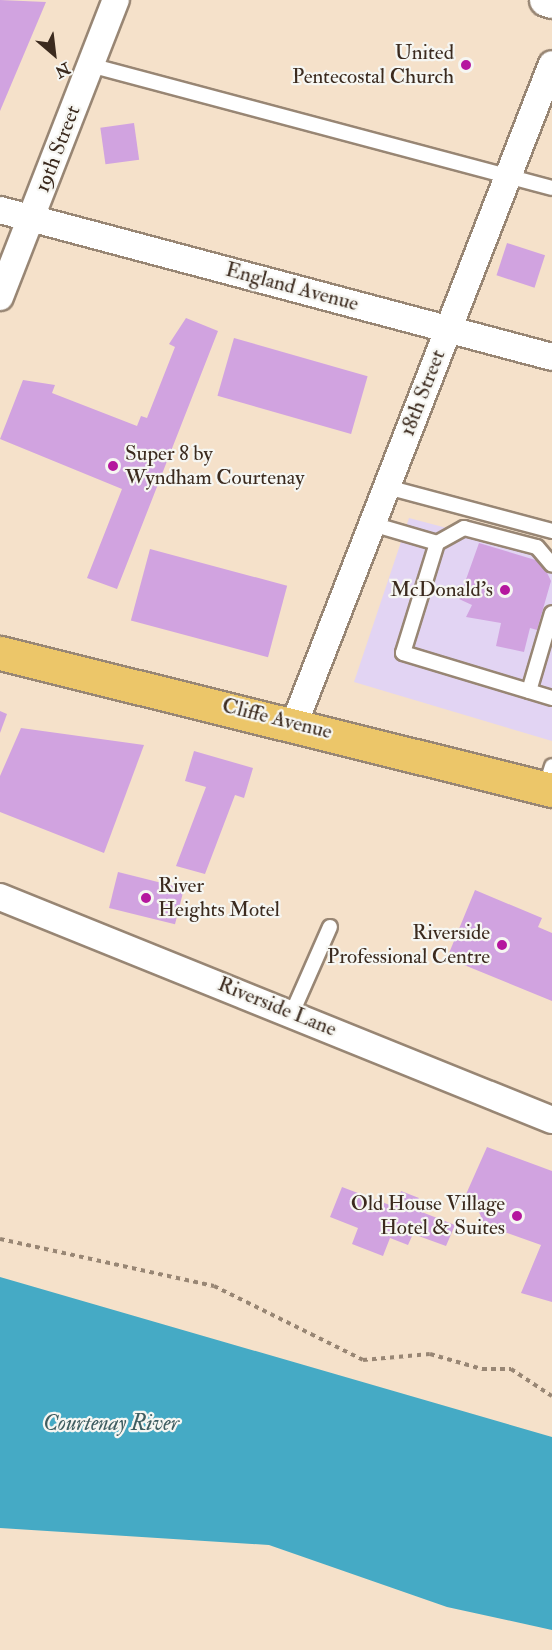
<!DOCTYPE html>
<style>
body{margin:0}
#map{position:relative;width:552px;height:1650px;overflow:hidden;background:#f5e1ca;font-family:"IM FELL Double Pica",serif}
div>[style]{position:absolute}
.built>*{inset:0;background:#e2d4f3}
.water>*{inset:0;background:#45aac5}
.building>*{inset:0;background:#d1a3e0;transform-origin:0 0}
.path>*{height:4px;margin-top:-2px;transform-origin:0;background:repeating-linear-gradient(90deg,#988674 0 4.5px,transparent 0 9px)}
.roads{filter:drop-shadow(2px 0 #988674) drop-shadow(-2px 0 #988674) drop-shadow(0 2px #988674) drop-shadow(0 -2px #988674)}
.service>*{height:14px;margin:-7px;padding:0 7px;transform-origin:7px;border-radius:7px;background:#fff}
.minor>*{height:26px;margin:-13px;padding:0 13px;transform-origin:13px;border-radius:13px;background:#fff}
.tertiary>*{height:32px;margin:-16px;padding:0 16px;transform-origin:16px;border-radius:16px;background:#fff}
.primary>*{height:33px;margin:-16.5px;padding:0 16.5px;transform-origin:16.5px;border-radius:16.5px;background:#ecc669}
.dots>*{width:16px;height:16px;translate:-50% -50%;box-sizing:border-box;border:3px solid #f6f6f2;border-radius:50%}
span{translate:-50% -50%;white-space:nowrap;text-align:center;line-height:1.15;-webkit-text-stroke:4.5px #f6f6f2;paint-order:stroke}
.poi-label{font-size:21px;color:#3b2a1e}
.right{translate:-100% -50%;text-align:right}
.left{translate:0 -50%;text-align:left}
.street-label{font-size:21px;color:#3b2a1e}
.water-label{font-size:22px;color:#3f5d61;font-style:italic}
.north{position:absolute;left:24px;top:24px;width:60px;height:60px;-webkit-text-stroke:4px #f6f6f2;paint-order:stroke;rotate:152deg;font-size:16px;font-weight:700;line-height:24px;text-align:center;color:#3b2a1e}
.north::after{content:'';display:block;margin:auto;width:21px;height:27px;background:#3b2a1e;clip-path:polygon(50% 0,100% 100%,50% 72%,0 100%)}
</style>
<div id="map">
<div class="built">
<i style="clip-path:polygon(409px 518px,552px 556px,552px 741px,354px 682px)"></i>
</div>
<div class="water">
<i style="clip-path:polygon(0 1277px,552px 1437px,552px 1630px,447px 1607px,269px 1545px,0 1528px)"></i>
</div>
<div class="building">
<i style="clip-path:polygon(0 0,46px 2px,0 111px)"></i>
<i style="left:134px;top:123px;width:37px;height:34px;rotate:82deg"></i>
<i style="left:507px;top:243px;width:40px;height:34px;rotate:18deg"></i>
<i style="clip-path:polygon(186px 318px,218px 331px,117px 589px,87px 578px,122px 489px,0 439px,23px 380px,55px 385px,52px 393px,137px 426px,141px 416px,147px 418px,175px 347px,169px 344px)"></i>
<i style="left:234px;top:338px;width:139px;height:60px;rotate:16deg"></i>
<i style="clip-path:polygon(479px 543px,542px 562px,551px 581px,537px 630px,530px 628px,524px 652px,496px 646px,501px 623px,466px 617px,472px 605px,459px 599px)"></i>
<i style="left:150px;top:549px;width:142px;height:74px;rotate:15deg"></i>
<i style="clip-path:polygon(0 711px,7px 714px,0 733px)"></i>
<i style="clip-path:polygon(21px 728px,144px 745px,104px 853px,0 812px,0 776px)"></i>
<i style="clip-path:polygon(194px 751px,253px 768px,244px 798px,235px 795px,205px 874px,176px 866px,206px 787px,185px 781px)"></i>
<i style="left:118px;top:872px;width:68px;height:37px;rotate:14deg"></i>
<i style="clip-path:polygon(475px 890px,542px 918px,538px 927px,552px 933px,552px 1001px,447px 958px)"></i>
<i style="clip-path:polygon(487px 1147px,552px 1171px,552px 1302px,521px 1293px,541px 1245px,485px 1225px,477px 1208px,463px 1201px)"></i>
<i style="clip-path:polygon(342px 1187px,395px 1207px,401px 1191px,419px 1198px,414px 1209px,455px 1225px,446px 1246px,413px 1234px,408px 1245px,390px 1238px,383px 1256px,352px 1244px,358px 1228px,330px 1217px)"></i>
</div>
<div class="path">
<i style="left:0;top:1239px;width:219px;rotate:12.4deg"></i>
<i style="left:214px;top:1286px;width:166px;rotate:26.4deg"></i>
<i style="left:363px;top:1360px;width:67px;rotate:-5.1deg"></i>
<i style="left:430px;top:1354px;width:54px;rotate:16.1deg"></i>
<i style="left:482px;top:1369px;width:29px"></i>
<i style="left:511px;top:1369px;width:49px;rotate:33.4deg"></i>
</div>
<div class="roads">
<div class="service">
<i style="left:90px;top:65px;width:478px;rotate:14.9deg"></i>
<i style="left:387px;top:487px;width:171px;rotate:14.9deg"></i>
<i style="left:372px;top:524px;width:68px;rotate:16.3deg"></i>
<i style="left:437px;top:543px;width:115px;rotate:107.2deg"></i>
<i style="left:403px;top:653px;width:156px;rotate:16.8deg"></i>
<i style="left:437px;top:543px;width:31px;rotate:-29deg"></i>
<i style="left:464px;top:528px;width:75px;rotate:14.6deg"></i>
<i style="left:537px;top:547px;width:23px;rotate:50deg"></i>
<i style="left:529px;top:691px;width:81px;rotate:-73.6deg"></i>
<i style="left:545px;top:788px;width:23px;rotate:-72deg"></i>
<i style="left:292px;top:1013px;width:94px;rotate:-66.2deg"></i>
</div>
<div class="minor">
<i style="left:0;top:210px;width:571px;rotate:14.91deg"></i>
<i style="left:0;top:297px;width:319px;rotate:-68.7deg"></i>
<i style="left:295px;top:722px;width:706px;rotate:-68.67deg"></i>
<i style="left:0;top:897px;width:595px;rotate:22deg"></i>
</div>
<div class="tertiary">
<i style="left:546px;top:0;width:6px;rotate:18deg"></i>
</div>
<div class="primary">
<i style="left:0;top:653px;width:569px;rotate:13.94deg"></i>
</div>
</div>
<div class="dots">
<i style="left:466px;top:65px;background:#b5179e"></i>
<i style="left:113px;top:466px;background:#b5179e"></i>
<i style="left:505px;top:590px;background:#b5179e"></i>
<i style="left:146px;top:898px;background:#b5179e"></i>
<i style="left:502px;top:945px;background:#b5179e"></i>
<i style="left:517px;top:1216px;background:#b5179e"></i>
</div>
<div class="poi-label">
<span class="right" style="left:454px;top:65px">United<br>Pentecostal Church</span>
<span class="left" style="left:125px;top:466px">Super 8 by<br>Wyndham Courtenay</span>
<span class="right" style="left:493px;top:590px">McDonald's</span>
<span class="left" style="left:158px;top:898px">River<br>Heights Motel</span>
<span class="right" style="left:490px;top:945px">Riverside<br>Professional Centre</span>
<span class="right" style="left:505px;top:1216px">Old House Village<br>Hotel &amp; Suites</span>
</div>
<div class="street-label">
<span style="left:58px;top:149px;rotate:-69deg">19th Street</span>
<span style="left:292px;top:287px;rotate:15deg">England Avenue</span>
<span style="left:423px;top:393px;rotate:-69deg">18th Street</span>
<span style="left:277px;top:719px;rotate:14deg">Cliffe Avenue</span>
<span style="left:277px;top:1007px;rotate:22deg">Riverside Lane</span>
</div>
<div class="water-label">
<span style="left:111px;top:1424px">Courtenay River</span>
</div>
<div class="north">N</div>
</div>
